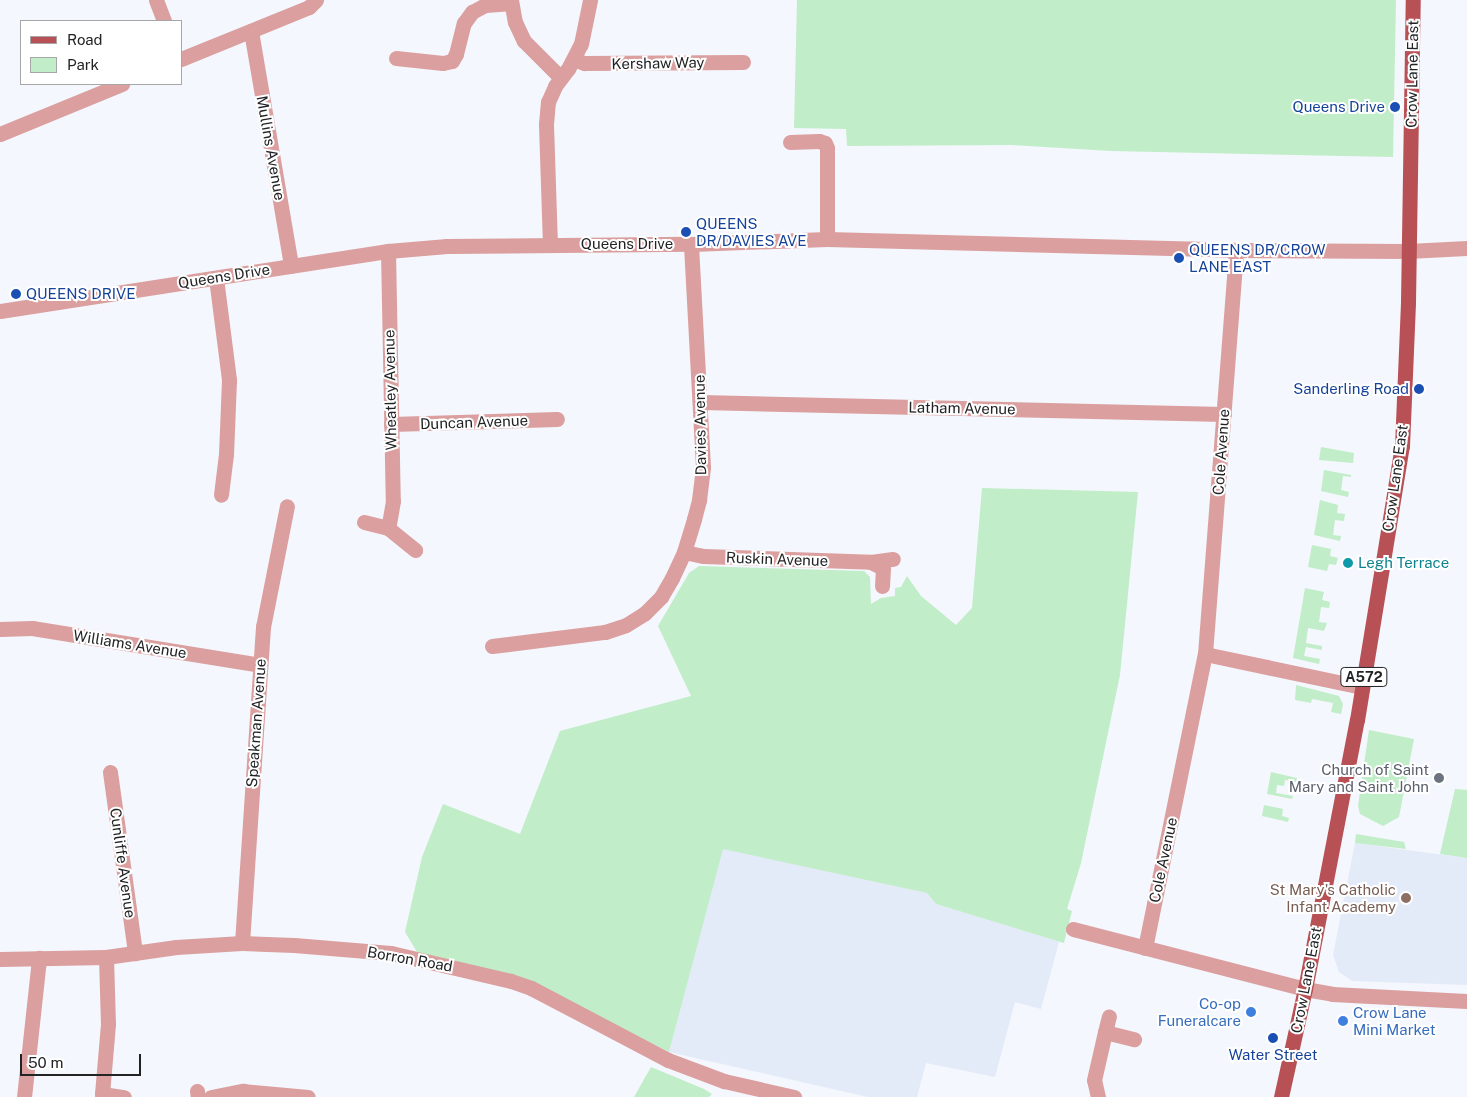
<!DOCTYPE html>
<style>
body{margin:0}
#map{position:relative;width:1467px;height:1097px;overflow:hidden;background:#f4f7fd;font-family:"Public Sans",sans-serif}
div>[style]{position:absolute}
.built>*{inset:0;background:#e3ebf8}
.green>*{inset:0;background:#c1edc8}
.minor>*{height:15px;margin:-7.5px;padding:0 7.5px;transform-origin:7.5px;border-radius:7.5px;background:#da9f9e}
.major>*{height:15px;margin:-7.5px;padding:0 7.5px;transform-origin:7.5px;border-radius:7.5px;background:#b85155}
.dots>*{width:14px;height:14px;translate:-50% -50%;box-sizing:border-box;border:2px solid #fff;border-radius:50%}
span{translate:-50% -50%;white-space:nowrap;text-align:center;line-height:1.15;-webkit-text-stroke:4px #fff;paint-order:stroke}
.shield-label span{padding:1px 4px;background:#fff;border:1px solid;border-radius:4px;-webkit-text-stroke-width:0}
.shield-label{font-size:14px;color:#222325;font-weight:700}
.street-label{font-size:15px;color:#222325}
.transit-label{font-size:15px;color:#164399}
.right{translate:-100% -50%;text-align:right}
.left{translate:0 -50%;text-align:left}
.culture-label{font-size:15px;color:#0d838f}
.worship-label{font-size:15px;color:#5b616d}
.education-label{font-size:15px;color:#785e54}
.shop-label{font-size:15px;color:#366cbe}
.legend{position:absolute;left:20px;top:20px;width:162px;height:65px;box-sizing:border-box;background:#fff;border:1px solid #a7a7a8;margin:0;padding:6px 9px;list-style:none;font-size:15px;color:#222325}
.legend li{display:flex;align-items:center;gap:10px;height:25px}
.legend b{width:25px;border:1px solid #a7a7a8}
.scale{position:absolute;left:20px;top:1054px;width:121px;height:22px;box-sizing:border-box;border:2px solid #222325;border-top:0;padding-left:6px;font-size:15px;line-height:18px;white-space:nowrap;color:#222325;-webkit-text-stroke:4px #fff;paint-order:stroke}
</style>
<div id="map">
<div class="built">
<i style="clip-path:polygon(1355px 843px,1467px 858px,1467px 985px,1352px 981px,1339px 972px,1333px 955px)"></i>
<i style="clip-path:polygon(722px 848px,927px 893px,936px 904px,1064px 943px,1059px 942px,1041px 1009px,1015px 1002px,995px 1077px,926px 1063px,917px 1097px,868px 1097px,669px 1052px)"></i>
</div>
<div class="green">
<i style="clip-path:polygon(797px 0,1396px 0,1393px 157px,1111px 151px,1011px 145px,847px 146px,846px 129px,794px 128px)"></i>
<i style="clip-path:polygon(1321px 447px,1354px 453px,1353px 463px,1319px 460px)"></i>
<i style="clip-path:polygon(1324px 470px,1351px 475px,1351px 477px,1343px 476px,1341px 490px,1349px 492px,1348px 497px,1321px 491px)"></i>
<i style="clip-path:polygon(982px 488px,1138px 492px,1120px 675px,1081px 863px,1067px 909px,1072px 911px,1064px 943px,936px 904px,927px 893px,723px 849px,669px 1052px,592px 1013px,417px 952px,405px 932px,422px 857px,443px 804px,520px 834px,560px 731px,691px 696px,658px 626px,689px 573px,699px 566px,864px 571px,870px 577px,871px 604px,881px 598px,895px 596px,895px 588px,901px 587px,907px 576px,921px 596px,956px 625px,972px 608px)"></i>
<i style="clip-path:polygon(1320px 500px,1338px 505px,1337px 513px,1345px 514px,1344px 521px,1335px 520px,1333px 535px,1341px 536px,1340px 541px,1314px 535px)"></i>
<i style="clip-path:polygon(1312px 545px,1331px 549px,1330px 556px,1338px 558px,1336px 565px,1329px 564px,1327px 571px,1308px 567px)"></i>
<i style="clip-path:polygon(1305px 588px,1324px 592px,1322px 600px,1330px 602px,1329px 608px,1321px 607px,1319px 622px,1327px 623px,1324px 631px,1308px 628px,1306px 643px,1322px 646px,1322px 650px,1306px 647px,1304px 656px,1320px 659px,1319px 664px,1293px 658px)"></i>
<i style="clip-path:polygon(1296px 685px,1339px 696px,1343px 704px,1341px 714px,1331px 712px,1333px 703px,1312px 699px,1311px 703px,1295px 700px)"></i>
<i style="clip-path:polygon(1369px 730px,1414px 739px,1399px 817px,1383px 826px,1360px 814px,1358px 806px)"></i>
<i style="clip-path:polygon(1271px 772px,1297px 778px,1296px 782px,1285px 780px,1284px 786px,1277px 785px,1276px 793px,1293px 796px,1292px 799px,1267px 794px)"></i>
<i style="clip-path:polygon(1455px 789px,1467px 790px,1467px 858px,1440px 854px)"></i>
<i style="clip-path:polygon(1264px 805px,1283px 809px,1282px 816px,1289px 818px,1288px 822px,1262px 816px)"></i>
<i style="clip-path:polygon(1356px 834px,1404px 842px,1406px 849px,1355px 843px)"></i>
<i style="clip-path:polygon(651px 1067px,704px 1089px,712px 1094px,709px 1097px,634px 1097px)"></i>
</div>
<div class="minor">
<i style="left:156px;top:0;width:22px;rotate:69deg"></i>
<i style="left:511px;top:0;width:22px;rotate:80deg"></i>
<i style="left:515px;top:22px;width:21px;rotate:65deg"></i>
<i style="left:524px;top:41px;width:52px;rotate:45deg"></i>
<i style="left:251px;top:31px;width:238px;rotate:80.3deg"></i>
<i style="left:396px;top:58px;width:47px;rotate:6.1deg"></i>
<i style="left:443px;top:63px;width:9px;rotate:-13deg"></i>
<i style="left:452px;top:61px;width:8px;rotate:-60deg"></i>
<i style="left:456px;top:54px;width:32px;rotate:-76deg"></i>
<i style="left:464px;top:23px;width:14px;rotate:-54deg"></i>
<i style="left:472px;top:12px;width:15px;rotate:-28deg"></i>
<i style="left:485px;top:5px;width:26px;rotate:-4deg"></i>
<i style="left:181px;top:59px;width:138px;rotate:-22.1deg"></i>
<i style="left:309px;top:7px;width:10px;rotate:-45deg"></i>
<i style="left:574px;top:59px;width:11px;rotate:22deg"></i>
<i style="left:584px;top:63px;width:159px;rotate:-0.4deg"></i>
<i style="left:0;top:134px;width:132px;rotate:-22.3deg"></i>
<i style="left:790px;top:142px;width:29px;rotate:-2deg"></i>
<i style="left:819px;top:141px;width:6px;rotate:18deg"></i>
<i style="left:825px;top:143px;width:5px;rotate:68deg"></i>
<i style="left:827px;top:148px;width:91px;rotate:90deg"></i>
<i style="left:550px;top:245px;width:121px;rotate:-91.9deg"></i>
<i style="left:546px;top:124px;width:22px;rotate:-85deg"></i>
<i style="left:548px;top:102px;width:17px;rotate:-66deg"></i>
<i style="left:555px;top:86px;width:21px;rotate:-53deg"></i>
<i style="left:568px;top:69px;width:28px;rotate:-63deg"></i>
<i style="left:581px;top:44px;width:45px;rotate:-78.4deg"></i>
<i style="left:388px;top:251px;width:250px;rotate:88.9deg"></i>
<i style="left:393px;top:501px;width:27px;rotate:100deg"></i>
<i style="left:216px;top:278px;width:103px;rotate:82.7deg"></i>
<i style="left:229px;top:380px;width:74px;rotate:92.3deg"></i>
<i style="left:226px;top:454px;width:41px;rotate:97deg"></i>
<i style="left:0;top:311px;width:393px;rotate:-8.8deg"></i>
<i style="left:388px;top:251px;width:59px;rotate:-4.8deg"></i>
<i style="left:447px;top:246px;width:244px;rotate:-0.5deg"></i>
<i style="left:691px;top:244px;width:136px;rotate:-2.1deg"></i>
<i style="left:827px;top:239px;width:409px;rotate:1.5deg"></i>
<i style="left:1236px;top:250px;width:172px;rotate:0.3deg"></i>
<i style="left:1408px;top:251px;width:59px;rotate:-2.9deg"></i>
<i style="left:701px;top:402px;width:523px;rotate:1.31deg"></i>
<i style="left:391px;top:424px;width:166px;rotate:-1.7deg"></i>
<i style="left:364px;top:522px;width:25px;rotate:14deg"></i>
<i style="left:388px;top:528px;width:35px;rotate:39deg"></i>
<i style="left:684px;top:552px;width:19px;rotate:12deg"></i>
<i style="left:703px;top:556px;width:168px;rotate:2deg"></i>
<i style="left:871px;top:562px;width:22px;rotate:-8deg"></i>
<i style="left:871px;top:562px;width:13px;rotate:27deg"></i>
<i style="left:883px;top:568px;width:18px;rotate:93deg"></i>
<i style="left:0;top:629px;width:32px;rotate:-2deg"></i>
<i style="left:32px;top:628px;width:231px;rotate:9.2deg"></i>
<i style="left:492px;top:646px;width:114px;rotate:-7.1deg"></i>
<i style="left:605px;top:632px;width:22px;rotate:-18deg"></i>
<i style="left:626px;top:625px;width:22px;rotate:-32deg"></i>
<i style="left:645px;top:613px;width:23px;rotate:-45deg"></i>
<i style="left:661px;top:597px;width:22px;rotate:-60deg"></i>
<i style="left:672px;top:578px;width:29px;rotate:-65deg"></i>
<i style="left:684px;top:552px;width:34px;rotate:-73deg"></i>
<i style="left:694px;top:519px;width:20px;rotate:-75deg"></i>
<i style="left:699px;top:500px;width:33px;rotate:-83deg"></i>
<i style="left:703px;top:467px;width:223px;rotate:-93.1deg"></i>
<i style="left:1205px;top:654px;width:160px;rotate:11.9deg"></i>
<i style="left:110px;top:772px;width:183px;rotate:82.1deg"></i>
<i style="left:1073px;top:929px;width:240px;rotate:14.5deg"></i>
<i style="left:1305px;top:989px;width:27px;rotate:10deg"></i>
<i style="left:1332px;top:994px;width:135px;rotate:3deg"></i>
<i style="left:242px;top:943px;width:317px;rotate:-86.2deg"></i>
<i style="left:263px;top:627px;width:123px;rotate:-78.8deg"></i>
<i style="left:1145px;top:948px;width:300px;rotate:-78.5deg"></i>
<i style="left:1205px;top:654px;width:405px;rotate:-85.6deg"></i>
<i style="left:106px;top:957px;width:67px;rotate:88.3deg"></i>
<i style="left:108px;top:1024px;width:70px;rotate:94.9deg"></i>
<i style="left:102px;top:1094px;width:22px;rotate:8deg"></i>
<i style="left:0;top:959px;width:106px;rotate:-1.1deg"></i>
<i style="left:106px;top:957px;width:71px;rotate:-8.1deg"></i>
<i style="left:176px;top:947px;width:66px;rotate:-3.5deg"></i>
<i style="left:242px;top:943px;width:52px;rotate:2.2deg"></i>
<i style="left:294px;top:945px;width:97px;rotate:4.7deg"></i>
<i style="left:391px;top:953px;width:123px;rotate:13.1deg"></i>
<i style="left:511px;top:981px;width:21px;rotate:19deg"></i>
<i style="left:531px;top:988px;width:155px;rotate:27.7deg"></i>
<i style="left:668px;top:1060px;width:60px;rotate:20.6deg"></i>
<i style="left:724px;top:1081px;width:72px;rotate:12.9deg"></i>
<i style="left:1105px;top:1032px;width:16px;rotate:-76deg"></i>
<i style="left:197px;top:1091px;width:6px;rotate:81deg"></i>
<i style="left:24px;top:1097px;width:140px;rotate:-83.8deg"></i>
<i style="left:211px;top:1097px;width:33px;rotate:-11deg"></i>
<i style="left:243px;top:1091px;width:65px;rotate:5.3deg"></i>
<i style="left:1098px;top:1097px;width:17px;rotate:-103deg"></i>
<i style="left:1094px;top:1080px;width:49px;rotate:-77.1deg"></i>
<i style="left:1105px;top:1032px;width:30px;rotate:14deg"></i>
</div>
<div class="major">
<i style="left:1281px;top:1097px;width:111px;rotate:-77.5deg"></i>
<i style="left:1305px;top:989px;width:274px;rotate:-79.1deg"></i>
<i style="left:1357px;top:720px;width:278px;rotate:-80.7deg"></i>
<i style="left:1402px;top:446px;width:144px;rotate:-87.6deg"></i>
<i style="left:1408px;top:302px;width:302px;rotate:-89.1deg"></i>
</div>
<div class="dots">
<i style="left:1395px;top:107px;background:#1a4fb4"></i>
<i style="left:686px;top:232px;background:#1a4fb4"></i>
<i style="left:1179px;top:258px;background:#1a4fb4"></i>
<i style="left:16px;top:294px;background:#1a4fb4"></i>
<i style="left:1419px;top:389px;background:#1a4fb4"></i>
<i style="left:1348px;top:563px;background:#0f9aa8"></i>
<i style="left:1439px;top:778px;background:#6b7280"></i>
<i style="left:1406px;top:898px;background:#8d6e63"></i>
<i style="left:1251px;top:1012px;background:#3f7fe0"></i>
<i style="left:1343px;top:1021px;background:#3f7fe0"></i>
<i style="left:1273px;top:1038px;background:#1a4fb4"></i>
</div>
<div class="shield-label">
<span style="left:1364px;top:677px">A572</span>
</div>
<div class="street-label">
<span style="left:658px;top:63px;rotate:-1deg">Kershaw Way</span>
<span style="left:1412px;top:74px;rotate:-89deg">Crow Lane East</span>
<span style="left:271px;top:148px;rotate:80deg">Mullins Avenue</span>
<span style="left:627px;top:244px">Queens Drive</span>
<span style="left:224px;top:276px;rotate:-9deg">Queens Drive</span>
<span style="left:390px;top:390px;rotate:-91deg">Wheatley Avenue</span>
<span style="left:962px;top:408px;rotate:1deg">Latham Avenue</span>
<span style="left:474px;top:422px;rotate:-2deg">Duncan Avenue</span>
<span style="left:700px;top:425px;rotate:-91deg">Davies Avenue</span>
<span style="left:1221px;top:452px;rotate:-86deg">Cole Avenue</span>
<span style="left:1395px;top:478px;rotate:-82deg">Crow Lane East</span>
<span style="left:777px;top:559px;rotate:2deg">Ruskin Avenue</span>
<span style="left:130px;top:644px;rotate:9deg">Williams Avenue</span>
<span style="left:256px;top:723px;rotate:-86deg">Speakman Avenue</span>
<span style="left:1163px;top:860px;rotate:-78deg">Cole Avenue</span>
<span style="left:123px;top:863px;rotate:82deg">Cunliffe Avenue</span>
<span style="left:410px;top:959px;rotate:10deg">Borron Road</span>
<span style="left:1306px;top:980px;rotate:-79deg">Crow Lane East</span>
</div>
<div class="transit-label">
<span class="right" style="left:1385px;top:107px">Queens Drive</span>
<span class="left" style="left:696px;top:232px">QUEENS<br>DR/DAVIES AVE</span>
<span class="left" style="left:1189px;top:258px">QUEENS DR/CROW<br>LANE EAST</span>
<span class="left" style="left:26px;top:294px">QUEENS DRIVE</span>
<span class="right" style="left:1409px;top:389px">Sanderling Road</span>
<span style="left:1273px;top:1055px">Water Street</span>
</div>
<div class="culture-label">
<span class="left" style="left:1358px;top:563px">Legh Terrace</span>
</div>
<div class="worship-label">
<span class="right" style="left:1429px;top:778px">Church of Saint<br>Mary and Saint John</span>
</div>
<div class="education-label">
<span class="right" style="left:1396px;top:898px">St Mary's Catholic<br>Infant Academy</span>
</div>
<div class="shop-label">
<span class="right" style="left:1241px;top:1012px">Co-op<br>Funeralcare</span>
<span class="left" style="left:1353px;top:1021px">Crow Lane<br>Mini Market</span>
</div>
<ul class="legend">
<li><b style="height:6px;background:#b85155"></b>Road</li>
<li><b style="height:14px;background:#c1edc8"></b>Park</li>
</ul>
<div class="scale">50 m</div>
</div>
